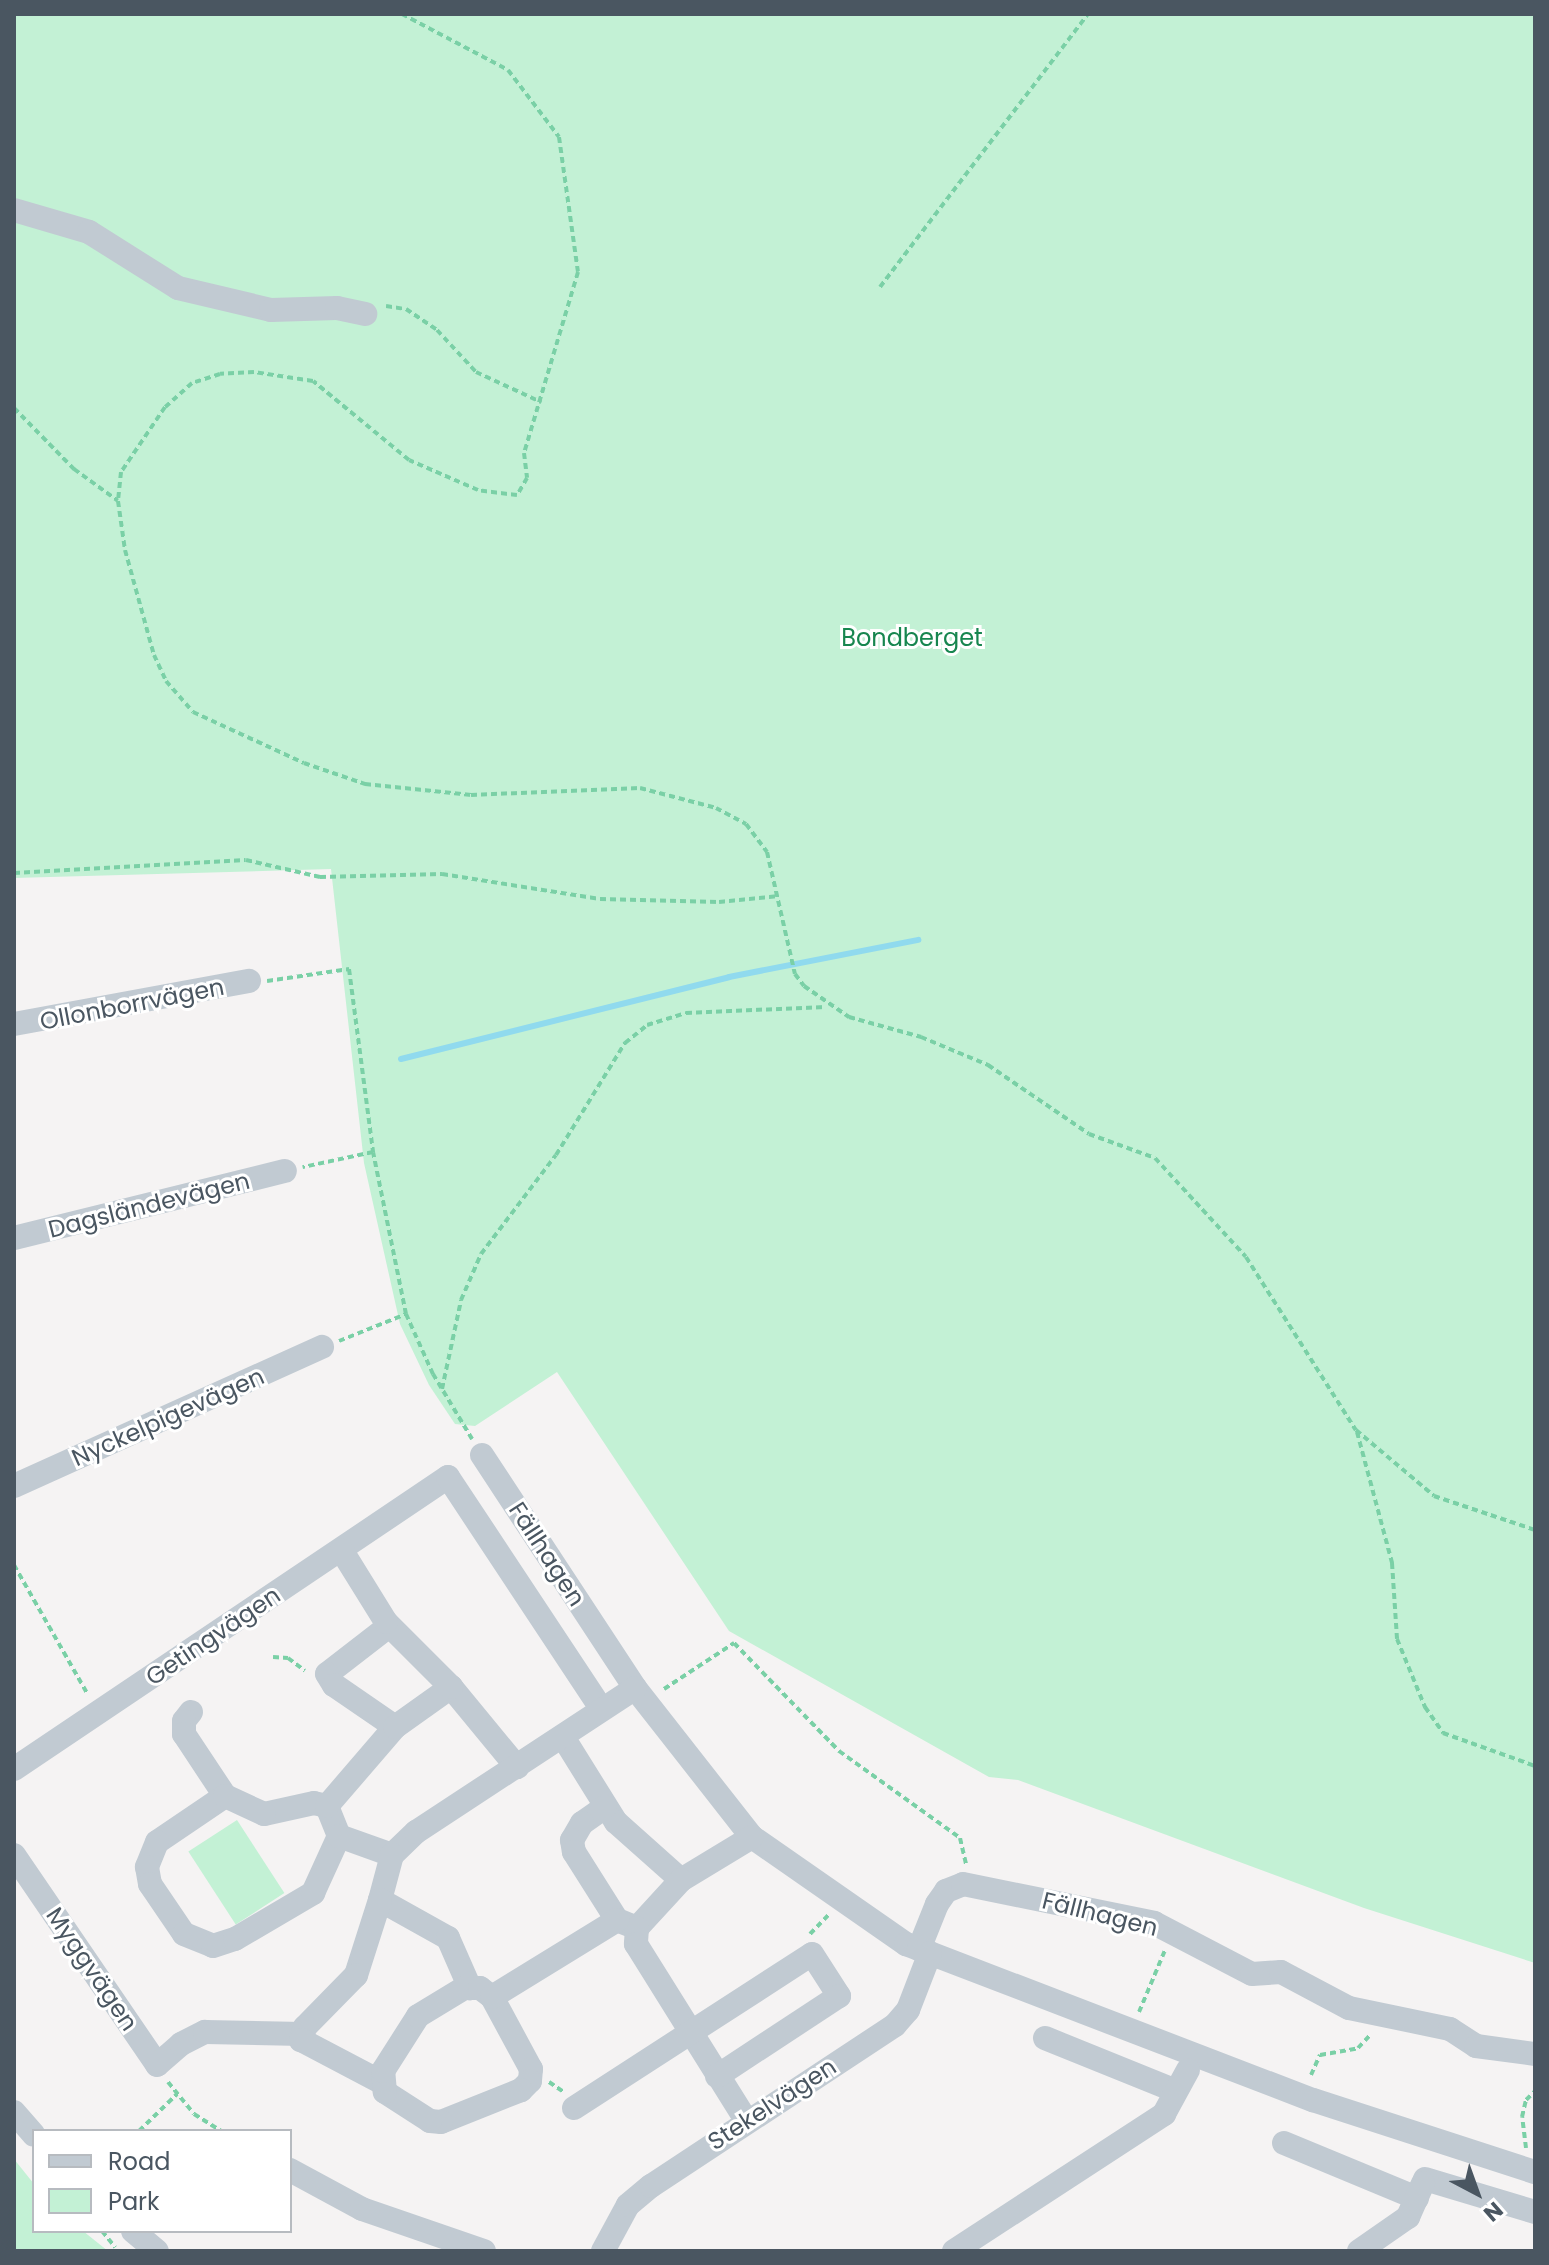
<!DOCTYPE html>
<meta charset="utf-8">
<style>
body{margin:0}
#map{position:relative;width:1549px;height:2265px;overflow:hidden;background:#f5f3f3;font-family:Poppins,sans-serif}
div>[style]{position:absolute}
.green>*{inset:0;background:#c3f1d5;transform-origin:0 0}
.stream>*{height:6px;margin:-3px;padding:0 3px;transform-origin:3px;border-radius:3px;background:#90daee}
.path>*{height:4px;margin-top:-2px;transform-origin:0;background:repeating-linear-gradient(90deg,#7ad0a6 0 6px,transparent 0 10px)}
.minor>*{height:24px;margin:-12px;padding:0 12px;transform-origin:12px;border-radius:12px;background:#c1cad2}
span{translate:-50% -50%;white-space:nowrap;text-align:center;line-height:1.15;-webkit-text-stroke:6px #fff;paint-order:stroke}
.park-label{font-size:24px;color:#17864f}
.street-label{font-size:24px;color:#4a5661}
.frame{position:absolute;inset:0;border:16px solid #4a5661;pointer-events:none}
.legend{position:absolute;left:32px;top:2129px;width:260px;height:104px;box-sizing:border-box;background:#fff;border:2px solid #b7bbc0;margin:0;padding:10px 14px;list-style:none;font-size:24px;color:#4a5661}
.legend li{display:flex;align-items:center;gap:16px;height:40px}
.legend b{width:40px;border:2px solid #b7bbc0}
.north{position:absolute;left:1437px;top:2153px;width:80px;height:80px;-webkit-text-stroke:6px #fff;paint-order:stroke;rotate:139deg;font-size:22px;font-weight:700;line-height:32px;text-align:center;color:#4a5661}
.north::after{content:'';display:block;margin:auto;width:28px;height:36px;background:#4a5661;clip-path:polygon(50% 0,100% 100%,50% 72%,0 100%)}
</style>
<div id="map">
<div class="green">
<i style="clip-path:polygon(14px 14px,1535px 14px,1535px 1963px,1364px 1908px,1018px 1780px,989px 1777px,729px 1631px,557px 1372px,475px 1426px,455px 1424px,429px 1385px,400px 1324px,364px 1163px,331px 869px,14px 878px)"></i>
<i style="left:237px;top:1820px;width:87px;height:58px;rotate:57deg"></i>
<i style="clip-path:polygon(14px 2159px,34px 2184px,34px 2231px,83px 2231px,108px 2251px,14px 2251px)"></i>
</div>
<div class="stream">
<i style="left:401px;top:1059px;width:338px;rotate:-14deg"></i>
<i style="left:729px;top:977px;width:193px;rotate:-11.1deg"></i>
</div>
<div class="path">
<i style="left:402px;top:14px;width:120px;rotate:27.8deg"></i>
<i style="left:508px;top:70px;width:84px;rotate:52.7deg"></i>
<i style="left:559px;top:137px;width:136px;rotate:82deg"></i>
<i style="left:578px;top:272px;width:189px;rotate:106.6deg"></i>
<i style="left:524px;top:453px;width:25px;rotate:83deg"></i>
<i style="left:527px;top:478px;width:20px;rotate:120deg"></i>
<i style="left:517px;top:495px;width:39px;rotate:-173deg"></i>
<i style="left:478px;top:490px;width:75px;rotate:-156.5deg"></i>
<i style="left:409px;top:460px;width:124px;rotate:-140.5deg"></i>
<i style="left:313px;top:381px;width:60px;rotate:-171.3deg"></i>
<i style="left:254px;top:372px;width:34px;rotate:177deg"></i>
<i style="left:220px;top:374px;width:29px;rotate:162deg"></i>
<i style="left:192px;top:383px;width:36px;rotate:138deg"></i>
<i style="left:165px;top:407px;width:78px;rotate:124.1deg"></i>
<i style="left:121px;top:472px;width:29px;rotate:96deg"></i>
<i style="left:118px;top:501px;width:49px;rotate:81.9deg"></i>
<i style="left:125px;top:550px;width:109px;rotate:74.6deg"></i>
<i style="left:154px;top:655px;width:29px;rotate:65deg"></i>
<i style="left:166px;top:681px;width:41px;rotate:48.9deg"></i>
<i style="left:193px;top:712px;width:122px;rotate:24.7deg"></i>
<i style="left:304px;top:763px;width:65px;rotate:19deg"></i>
<i style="left:365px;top:784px;width:107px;rotate:5.9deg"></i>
<i style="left:471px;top:795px;width:169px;rotate:-2.4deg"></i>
<i style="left:640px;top:788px;width:79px;rotate:14.7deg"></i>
<i style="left:716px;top:808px;width:34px;rotate:28deg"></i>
<i style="left:746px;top:824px;width:35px;rotate:53deg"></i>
<i style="left:767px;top:852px;width:125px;rotate:77.1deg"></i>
<i style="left:795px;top:974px;width:15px;rotate:53deg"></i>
<i style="left:804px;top:986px;width:55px;rotate:34.6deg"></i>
<i style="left:849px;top:1017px;width:75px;rotate:15.5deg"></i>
<i style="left:921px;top:1037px;width:73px;rotate:22.7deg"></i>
<i style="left:988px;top:1065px;width:122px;rotate:34.3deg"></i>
<i style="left:1089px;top:1134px;width:70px;rotate:20deg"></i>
<i style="left:1155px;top:1158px;width:134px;rotate:47.4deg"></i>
<i style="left:1246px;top:1257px;width:205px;rotate:57.6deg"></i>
<i style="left:1356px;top:1430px;width:102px;rotate:40.2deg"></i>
<i style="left:1434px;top:1496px;width:107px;rotate:18.6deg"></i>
<i style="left:880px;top:287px;width:343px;rotate:-52.7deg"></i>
<i style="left:386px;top:306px;width:20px;rotate:9deg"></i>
<i style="left:406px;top:309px;width:37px;rotate:34deg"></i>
<i style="left:437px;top:330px;width:57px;rotate:47.1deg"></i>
<i style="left:476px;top:372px;width:72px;rotate:24.8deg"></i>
<i style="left:14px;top:408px;width:86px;rotate:45.5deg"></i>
<i style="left:74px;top:469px;width:54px;rotate:36deg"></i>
<i style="left:14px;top:873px;width:232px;rotate:-3.2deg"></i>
<i style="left:246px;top:860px;width:76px;rotate:12.9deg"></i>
<i style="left:320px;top:877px;width:122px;rotate:-1.4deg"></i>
<i style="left:442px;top:874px;width:160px;rotate:9deg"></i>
<i style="left:600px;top:899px;width:119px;rotate:1.4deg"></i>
<i style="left:719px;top:902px;width:60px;rotate:-5.7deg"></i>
<i style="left:267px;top:981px;width:83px;rotate:-8.3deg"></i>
<i style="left:349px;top:969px;width:185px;rotate:82.5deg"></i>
<i style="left:373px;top:1152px;width:72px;rotate:167.9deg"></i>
<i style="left:406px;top:1314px;width:66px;rotate:65.8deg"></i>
<i style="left:433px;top:1374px;width:76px;rotate:59deg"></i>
<i style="left:339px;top:1341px;width:72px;rotate:-21.9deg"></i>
<i style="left:406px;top:1314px;width:165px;rotate:-101.5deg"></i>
<i style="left:442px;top:1389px;width:91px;rotate:-77.9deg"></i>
<i style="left:461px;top:1300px;width:50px;rotate:-66.5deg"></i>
<i style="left:481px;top:1254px;width:124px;rotate:-52.9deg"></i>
<i style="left:556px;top:1155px;width:132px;rotate:-58.4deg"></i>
<i style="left:625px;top:1043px;width:28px;rotate:-39deg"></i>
<i style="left:647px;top:1025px;width:41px;rotate:-17.1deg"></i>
<i style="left:686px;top:1013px;width:140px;rotate:-2.5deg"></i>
<i style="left:1357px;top:1432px;width:136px;rotate:75deg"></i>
<i style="left:1392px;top:1563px;width:76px;rotate:86.2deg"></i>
<i style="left:1397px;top:1639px;width:74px;rotate:67.6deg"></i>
<i style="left:1425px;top:1707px;width:32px;rotate:55deg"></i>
<i style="left:1443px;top:1733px;width:98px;rotate:19.7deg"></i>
<i style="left:14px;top:1565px;width:147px;rotate:60.3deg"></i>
<i style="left:273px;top:1657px;width:15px;rotate:4deg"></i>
<i style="left:288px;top:1658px;width:21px;rotate:37deg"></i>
<i style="left:664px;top:1689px;width:84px;rotate:-33.3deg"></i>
<i style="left:734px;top:1643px;width:151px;rotate:45.8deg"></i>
<i style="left:839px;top:1751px;width:149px;rotate:35.7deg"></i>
<i style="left:960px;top:1838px;width:27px;rotate:77deg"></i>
<i style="left:810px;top:1934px;width:28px;rotate:-46deg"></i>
<i style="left:1139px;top:2012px;width:67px;rotate:-67.2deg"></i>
<i style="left:1311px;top:2075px;width:22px;rotate:-66deg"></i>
<i style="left:1320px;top:2055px;width:39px;rotate:-10deg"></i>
<i style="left:1358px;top:2048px;width:18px;rotate:-47deg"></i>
<i style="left:168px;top:2082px;width:41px;rotate:50.9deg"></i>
<i style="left:194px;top:2114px;width:32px;rotate:32deg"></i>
<i style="left:549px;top:2082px;width:18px;rotate:34deg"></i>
<i style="left:139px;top:2131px;width:53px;rotate:-44.2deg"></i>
<i style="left:1526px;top:2148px;width:31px;rotate:-97deg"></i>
<i style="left:1522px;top:2117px;width:17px;rotate:-77deg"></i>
<i style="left:1526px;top:2100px;width:13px;rotate:-45deg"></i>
<i style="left:102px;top:2231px;width:21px;rotate:51deg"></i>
</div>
<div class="minor">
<i style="left:14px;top:210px;width:78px;rotate:16.3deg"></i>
<i style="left:89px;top:232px;width:105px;rotate:32.2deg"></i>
<i style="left:178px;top:288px;width:96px;rotate:13.3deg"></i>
<i style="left:271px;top:310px;width:66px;rotate:-1.7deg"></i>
<i style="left:337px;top:308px;width:29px;rotate:12deg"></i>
<i style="left:14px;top:1024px;width:239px;rotate:-10.4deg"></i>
<i style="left:14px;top:1238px;width:279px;rotate:-13.9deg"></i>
<i style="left:482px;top:1455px;width:279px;rotate:56.7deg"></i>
<i style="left:635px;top:1688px;width:189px;rotate:51.9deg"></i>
<i style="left:752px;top:1837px;width:188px;rotate:34.8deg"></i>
<i style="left:906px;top:1944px;width:436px;rotate:21deg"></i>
<i style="left:1313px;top:2100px;width:233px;rotate:18deg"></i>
<i style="left:14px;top:1486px;width:338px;rotate:-24.3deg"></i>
<i style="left:389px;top:1626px;width:78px;rotate:142.3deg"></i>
<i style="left:327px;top:1674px;width:13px;rotate:58deg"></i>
<i style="left:334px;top:1685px;width:74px;rotate:34.5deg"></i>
<i style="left:451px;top:1687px;width:104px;rotate:50.5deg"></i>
<i style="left:191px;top:1712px;width:11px;rotate:128deg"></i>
<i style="left:184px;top:1721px;width:13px;rotate:90deg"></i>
<i style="left:184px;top:1734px;width:74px;rotate:56.5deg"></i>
<i style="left:225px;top:1796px;width:82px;rotate:145.9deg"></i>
<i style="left:157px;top:1842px;width:27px;rotate:112deg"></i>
<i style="left:147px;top:1867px;width:17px;rotate:80deg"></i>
<i style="left:150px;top:1884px;width:60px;rotate:55.8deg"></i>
<i style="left:184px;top:1934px;width:31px;rotate:22deg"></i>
<i style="left:213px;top:1946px;width:23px;rotate:-18deg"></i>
<i style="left:235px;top:1939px;width:91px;rotate:-30.5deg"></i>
<i style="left:313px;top:1893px;width:63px;rotate:-65.5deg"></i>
<i style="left:339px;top:1836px;width:32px;rotate:-112deg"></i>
<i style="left:327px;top:1806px;width:13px;rotate:-167deg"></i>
<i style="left:314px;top:1803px;width:51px;rotate:167.6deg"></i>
<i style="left:264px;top:1814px;width:43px;rotate:-155.2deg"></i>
<i style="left:563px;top:1737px;width:100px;rotate:58.1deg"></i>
<i style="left:616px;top:1822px;width:87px;rotate:41.7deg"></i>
<i style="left:681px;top:1880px;width:83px;rotate:-31.2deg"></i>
<i style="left:14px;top:1769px;width:523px;rotate:-33.93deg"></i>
<i style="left:448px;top:1477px;width:266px;rotate:56.5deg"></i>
<i style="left:327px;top:1806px;width:104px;rotate:-49.3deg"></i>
<i style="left:395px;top:1727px;width:69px;rotate:-35.5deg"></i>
<i style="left:451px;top:1687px;width:92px;rotate:-135deg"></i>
<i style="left:386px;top:1622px;width:84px;rotate:-121.8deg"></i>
<i style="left:605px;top:1807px;width:28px;rotate:145deg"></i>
<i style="left:582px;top:1823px;width:20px;rotate:120deg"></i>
<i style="left:572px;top:1840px;width:12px;rotate:81deg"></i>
<i style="left:574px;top:1852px;width:80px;rotate:57.7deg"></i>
<i style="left:617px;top:1920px;width:22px;rotate:22deg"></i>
<i style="left:637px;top:1928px;width:65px;rotate:-47.5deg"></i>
<i style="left:339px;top:1836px;width:56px;rotate:19.7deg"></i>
<i style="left:392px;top:1855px;width:33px;rotate:-44deg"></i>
<i style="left:416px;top:1832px;width:262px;rotate:-33.3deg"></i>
<i style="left:14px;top:1855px;width:254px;rotate:55.7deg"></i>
<i style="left:157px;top:2065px;width:32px;rotate:-41deg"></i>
<i style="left:181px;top:2044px;width:27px;rotate:-27deg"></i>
<i style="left:205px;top:2032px;width:98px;rotate:1.2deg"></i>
<i style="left:392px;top:1855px;width:47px;rotate:104.9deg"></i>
<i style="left:380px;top:1900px;width:78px;rotate:29.2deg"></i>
<i style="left:448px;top:1938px;width:55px;rotate:66.3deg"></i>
<i style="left:380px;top:1900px;width:79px;rotate:107.7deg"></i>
<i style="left:356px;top:1975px;width:73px;rotate:134.4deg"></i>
<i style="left:305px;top:2027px;width:14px;rotate:107deg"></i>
<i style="left:301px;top:2040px;width:90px;rotate:27.7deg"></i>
<i style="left:637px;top:1928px;width:16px;rotate:94deg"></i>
<i style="left:636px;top:1944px;width:208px;rotate:58deg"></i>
<i style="left:919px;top:1949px;width:48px;rotate:-68.2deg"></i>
<i style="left:937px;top:1904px;width:16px;rotate:-55deg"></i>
<i style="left:946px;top:1891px;width:18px;rotate:-22deg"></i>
<i style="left:963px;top:1884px;width:195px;rotate:11.5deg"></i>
<i style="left:1154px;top:1923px;width:110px;rotate:27.5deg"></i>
<i style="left:1252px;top:1974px;width:29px;rotate:-4deg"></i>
<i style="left:1281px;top:1972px;width:77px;rotate:27.9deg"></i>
<i style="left:1349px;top:2008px;width:103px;rotate:11.7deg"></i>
<i style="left:1450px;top:2029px;width:31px;rotate:33deg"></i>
<i style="left:1476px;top:2046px;width:60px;rotate:7.7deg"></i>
<i style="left:492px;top:1997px;width:82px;rotate:61.6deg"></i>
<i style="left:531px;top:2069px;width:12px;rotate:95deg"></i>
<i style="left:530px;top:2081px;width:13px;rotate:135deg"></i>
<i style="left:521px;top:2090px;width:86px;rotate:158.2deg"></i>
<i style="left:441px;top:2122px;width:11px;rotate:-175deg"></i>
<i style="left:430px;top:2121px;width:54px;rotate:-147.2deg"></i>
<i style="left:385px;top:2092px;width:21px;rotate:-95deg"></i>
<i style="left:383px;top:2071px;width:65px;rotate:-57.5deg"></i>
<i style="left:418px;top:2016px;width:54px;rotate:-31.3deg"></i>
<i style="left:464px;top:1988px;width:16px"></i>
<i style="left:480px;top:1988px;width:15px;rotate:37deg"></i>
<i style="left:492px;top:1997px;width:147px;rotate:-31.6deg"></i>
<i style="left:1045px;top:2038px;width:141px;rotate:22deg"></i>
<i style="left:574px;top:2108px;width:283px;rotate:-32.9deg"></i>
<i style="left:812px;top:1954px;width:50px;rotate:57.3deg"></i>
<i style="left:839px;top:1996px;width:146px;rotate:146.7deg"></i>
<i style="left:14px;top:2112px;width:30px;rotate:49deg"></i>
<i style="left:1284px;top:2143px;width:144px;rotate:22.5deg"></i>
<i style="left:290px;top:2170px;width:82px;rotate:28.4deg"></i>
<i style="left:362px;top:2209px;width:129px;rotate:19deg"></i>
<i style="left:1425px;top:2179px;width:115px;rotate:16.7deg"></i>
<i style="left:133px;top:2231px;width:31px;rotate:40deg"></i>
<i style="left:603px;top:2251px;width:52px;rotate:-61.5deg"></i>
<i style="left:628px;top:2205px;width:30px;rotate:-40deg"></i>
<i style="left:651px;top:2186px;width:292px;rotate:-33.4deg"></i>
<i style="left:895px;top:2025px;width:20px;rotate:-49deg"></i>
<i style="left:908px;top:2010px;width:61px;rotate:-68.9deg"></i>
<i style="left:954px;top:2251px;width:251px;rotate:-33.1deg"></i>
<i style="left:1164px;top:2114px;width:50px;rotate:-61.4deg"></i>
<i style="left:1359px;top:2251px;width:60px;rotate:-34.8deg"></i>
<i style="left:1408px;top:2217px;width:37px;rotate:-66deg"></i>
</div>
<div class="park-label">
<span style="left:912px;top:638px">Bondberget</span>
</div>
<div class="street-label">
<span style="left:132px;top:1004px;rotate:-11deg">Ollonborrvägen</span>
<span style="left:149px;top:1205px;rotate:-14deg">Dagsländevägen</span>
<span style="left:168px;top:1417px;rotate:-24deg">Nyckelpigevägen</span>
<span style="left:547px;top:1554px;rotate:57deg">Fällhagen</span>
<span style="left:213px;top:1636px;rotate:-34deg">Getingvägen</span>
<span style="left:1100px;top:1914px;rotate:14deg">Fällhagen</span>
<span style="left:92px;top:1969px;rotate:56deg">Myggvägen</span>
<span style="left:772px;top:2104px;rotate:-33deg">Stekelvägen</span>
</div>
<div class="frame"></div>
<ul class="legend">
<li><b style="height:10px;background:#c1cad2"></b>Road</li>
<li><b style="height:22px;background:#c3f1d5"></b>Park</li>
</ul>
<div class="north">N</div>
</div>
